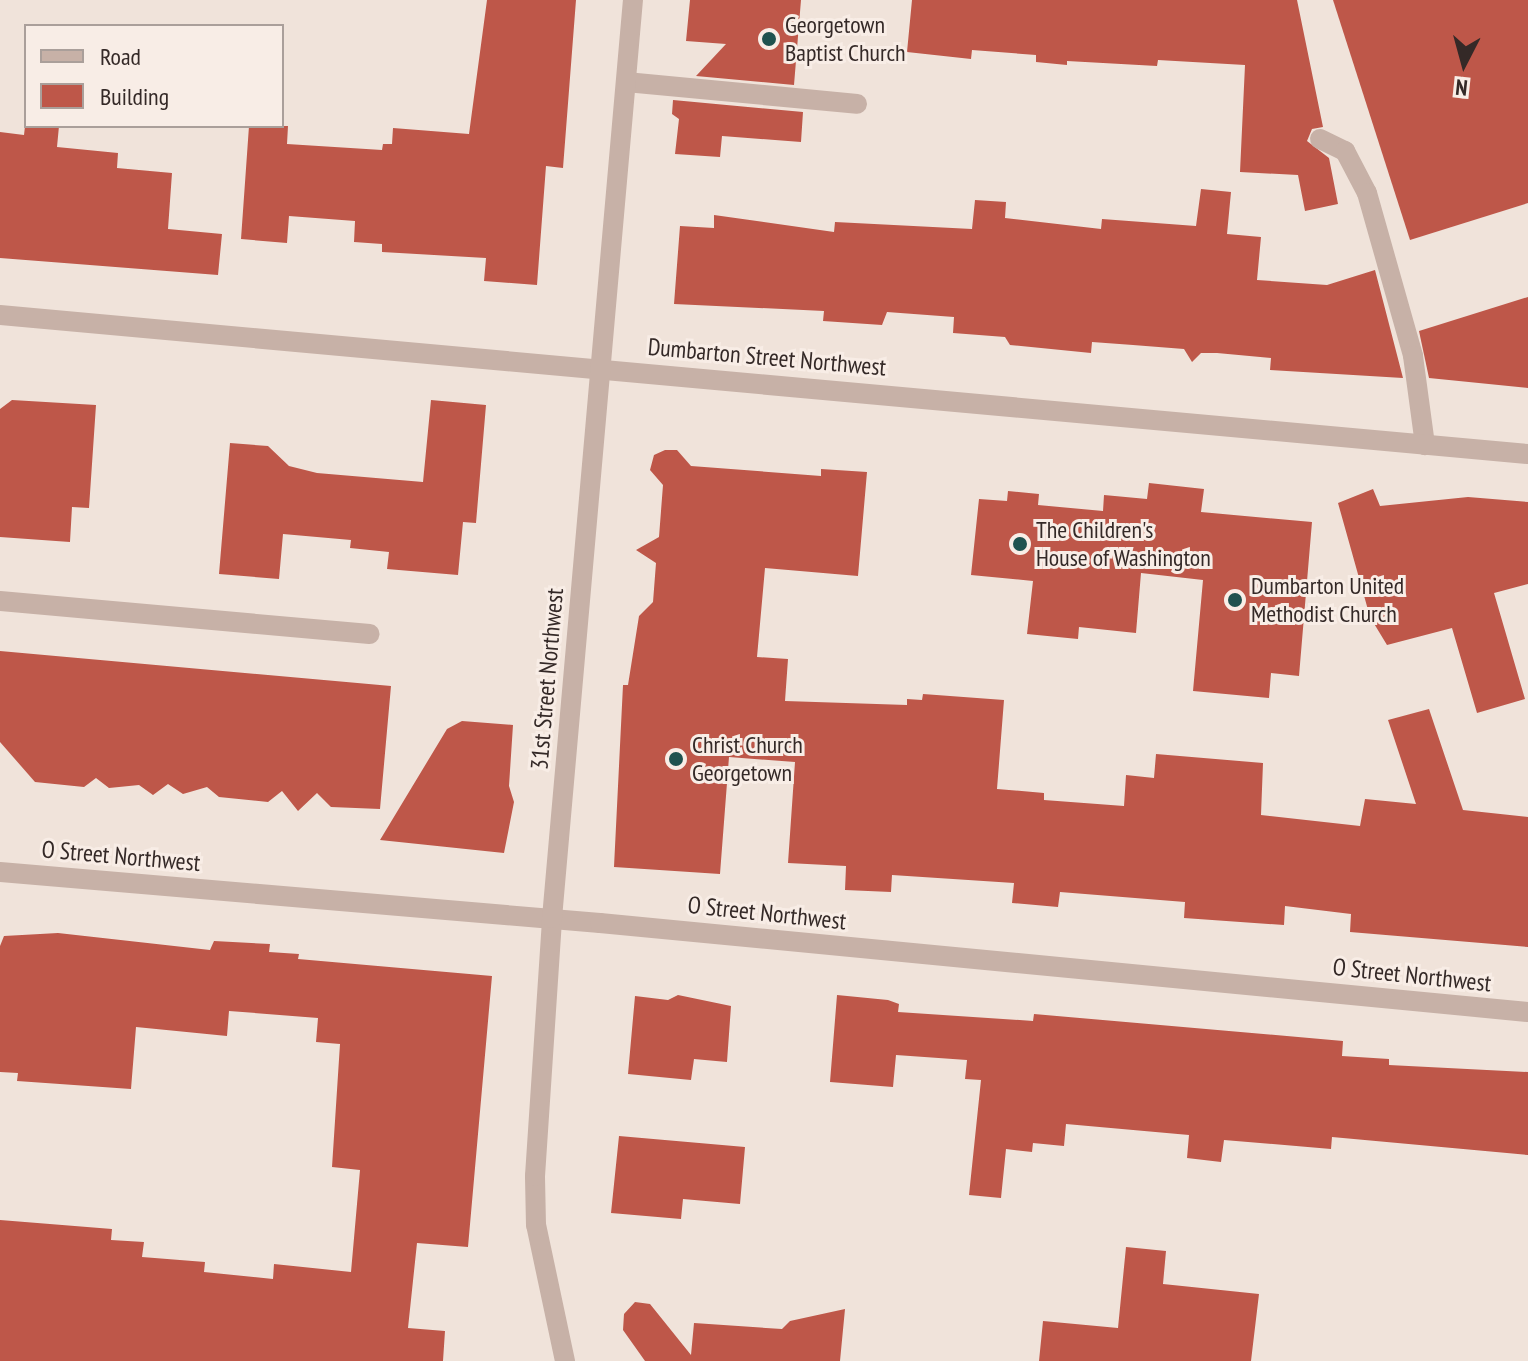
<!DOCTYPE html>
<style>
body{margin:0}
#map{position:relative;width:1528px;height:1361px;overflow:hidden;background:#f0e3da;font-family:"PT Sans Narrow",sans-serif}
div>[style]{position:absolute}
.building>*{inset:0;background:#be5749}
.minor>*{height:20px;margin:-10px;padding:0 10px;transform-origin:10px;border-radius:10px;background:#c7b1a7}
.dots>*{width:22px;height:22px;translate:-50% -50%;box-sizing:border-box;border:4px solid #f8ede6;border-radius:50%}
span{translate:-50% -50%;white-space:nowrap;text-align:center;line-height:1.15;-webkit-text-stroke:6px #f8ede6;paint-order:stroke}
.poi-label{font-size:24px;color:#342927}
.left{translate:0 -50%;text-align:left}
.street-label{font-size:24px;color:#342927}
.legend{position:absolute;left:24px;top:24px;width:260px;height:104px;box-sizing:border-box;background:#f8ede6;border:2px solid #aa9f9a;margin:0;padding:10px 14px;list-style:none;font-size:24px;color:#342927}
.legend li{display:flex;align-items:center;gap:16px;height:40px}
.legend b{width:40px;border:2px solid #aa9f9a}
.north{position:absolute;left:1424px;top:24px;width:80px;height:80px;-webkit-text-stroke:6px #f8ede6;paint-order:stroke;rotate:186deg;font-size:22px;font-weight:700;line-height:32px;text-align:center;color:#342927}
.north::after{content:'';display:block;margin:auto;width:28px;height:36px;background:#342927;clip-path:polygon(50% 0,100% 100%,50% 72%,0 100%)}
</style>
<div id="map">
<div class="building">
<i style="clip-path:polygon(487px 0,576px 0,563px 168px,546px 166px,537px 285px,484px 281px,486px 258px,382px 252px,382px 244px,354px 242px,355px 221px,289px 216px,287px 243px,241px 239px,249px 126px,288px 126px,287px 144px,382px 150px,383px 144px,392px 144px,393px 128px,469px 134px)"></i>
<i style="clip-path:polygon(690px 0,801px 0,794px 85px,696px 76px,726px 44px,686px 41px)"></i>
<i style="clip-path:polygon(912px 0,1297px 0,1323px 127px,1312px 129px,1307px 141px,1329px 158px,1338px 204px,1305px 211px,1298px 175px,1240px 172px,1245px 65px,1158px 60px,1157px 66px,1067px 61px,1067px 65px,1036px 62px,1036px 55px,972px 50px,971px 59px,907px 52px)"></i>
<i style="clip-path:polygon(1333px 0,1528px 0,1528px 203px,1410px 240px)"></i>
<i style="clip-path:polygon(673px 100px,803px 112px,801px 142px,722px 136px,720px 157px,675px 154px,679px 119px,672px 114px)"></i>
<i style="clip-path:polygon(25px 126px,59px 126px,57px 147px,118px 153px,117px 168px,172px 173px,168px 229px,222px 234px,218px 275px,0 258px,0 132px,24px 135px)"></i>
<i style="clip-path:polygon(1201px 189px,1231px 192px,1227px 234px,1261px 237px,1257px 280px,1327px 285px,1375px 270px,1403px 378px,1270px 370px,1271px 358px,1217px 353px,1201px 353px,1192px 362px,1184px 349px,1133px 345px,1092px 342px,1091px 353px,1010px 345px,1005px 337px,953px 333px,954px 317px,887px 312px,882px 325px,823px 321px,824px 311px,674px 304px,680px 226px,714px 228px,714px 215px,834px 232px,835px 222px,972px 229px,975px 200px,1006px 202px,1005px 218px,1101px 229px,1102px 219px,1196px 226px)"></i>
<i style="clip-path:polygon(1528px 297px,1528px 388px,1429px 378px,1419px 331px)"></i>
<i style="clip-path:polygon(12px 400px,96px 405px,89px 508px,72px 507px,70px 542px,0 537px,0 409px)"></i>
<i style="clip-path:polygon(431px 400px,486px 405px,476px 523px,463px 522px,458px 575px,387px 569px,389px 552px,350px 548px,351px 540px,283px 534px,279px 579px,219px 574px,230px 443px,268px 446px,289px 466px,317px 473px,423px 482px)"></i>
<i style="clip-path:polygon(665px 450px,677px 450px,691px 466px,821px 476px,821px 469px,867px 472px,858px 576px,765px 568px,757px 657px,788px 659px,785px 701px,907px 705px,907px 699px,922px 700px,923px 694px,1004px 700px,997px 789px,1044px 793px,1044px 800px,1124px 806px,1126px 775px,1154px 778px,1156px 754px,1263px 763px,1261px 815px,1360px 826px,1365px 799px,1416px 804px,1388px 720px,1429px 709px,1463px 810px,1528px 817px,1528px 947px,1350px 932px,1351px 914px,1285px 906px,1284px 925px,1184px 918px,1185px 902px,1060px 892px,1058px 907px,1012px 903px,1014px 883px,892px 875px,891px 892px,845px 890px,846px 866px,788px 863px,795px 762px,729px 757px,720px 874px,614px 867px,623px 685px,628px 685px,639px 616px,653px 602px,656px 563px,636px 550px,659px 537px,663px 485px,650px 470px,654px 455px)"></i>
<i style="clip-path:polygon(1149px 483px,1204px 489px,1201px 512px,1312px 522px,1299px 676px,1271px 673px,1269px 698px,1193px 691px,1203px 580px,1141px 573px,1136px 633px,1079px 627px,1078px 639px,1027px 634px,1033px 581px,971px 575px,979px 499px,1007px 501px,1008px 491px,1039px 494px,1038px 505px,1103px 511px,1104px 495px,1147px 499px)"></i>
<i style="clip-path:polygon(1373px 489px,1380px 506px,1468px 497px,1528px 502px,1528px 584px,1494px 593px,1525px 699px,1477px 713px,1452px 628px,1387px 645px,1370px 617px,1338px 503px)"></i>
<i style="clip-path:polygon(0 651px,391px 686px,380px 809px,331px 807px,317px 793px,298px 811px,282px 791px,268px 802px,219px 797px,207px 787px,183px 794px,168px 784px,153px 795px,139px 785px,109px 788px,96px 778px,84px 787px,35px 782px,0 742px)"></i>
<i style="clip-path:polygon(462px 721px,513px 725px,509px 786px,514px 802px,504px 853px,380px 840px,447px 729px)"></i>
<i style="clip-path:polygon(58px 933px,210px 950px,214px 941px,270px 944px,269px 952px,299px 954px,298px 959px,492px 976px,468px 1247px,417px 1243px,408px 1328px,445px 1331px,443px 1361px,0 1361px,0 1220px,112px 1229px,111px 1240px,144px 1242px,142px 1257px,205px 1262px,204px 1272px,273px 1279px,274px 1264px,351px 1272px,360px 1170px,332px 1167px,340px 1044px,316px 1042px,318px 1018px,229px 1011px,227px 1036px,136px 1027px,131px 1089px,17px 1081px,18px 1073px,0 1072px,0 946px,4px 936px)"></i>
<i style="clip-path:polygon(678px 995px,731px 1006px,727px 1062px,694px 1059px,691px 1080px,628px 1074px,635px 996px,668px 1000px)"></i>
<i style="clip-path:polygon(837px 995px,888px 1000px,899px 1004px,898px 1012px,1033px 1021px,1034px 1014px,1343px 1041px,1342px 1056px,1389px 1059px,1389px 1065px,1528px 1072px,1528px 1155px,1332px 1137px,1331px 1149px,1224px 1140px,1221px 1162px,1187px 1158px,1189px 1135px,1066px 1124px,1064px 1146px,1033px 1143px,1032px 1152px,1006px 1149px,1001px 1198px,969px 1195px,981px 1080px,965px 1079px,967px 1060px,896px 1055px,893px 1087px,830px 1082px)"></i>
<i style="clip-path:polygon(619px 1136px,745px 1147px,740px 1204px,683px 1199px,681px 1219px,611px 1213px)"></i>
<i style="clip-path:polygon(1126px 1247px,1166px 1251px,1163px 1284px,1259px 1294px,1251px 1361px,1039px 1361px,1043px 1321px,1118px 1328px)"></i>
<i style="clip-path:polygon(635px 1302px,650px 1304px,691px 1355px,694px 1323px,782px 1329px,790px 1321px,845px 1309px,840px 1361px,645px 1361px,623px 1330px,624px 1314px)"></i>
</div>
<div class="minor">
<i style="left:626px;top:82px;width:232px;rotate:5.4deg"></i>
<i style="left:1320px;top:139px;width:28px;rotate:26deg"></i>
<i style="left:1345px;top:151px;width:47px;rotate:62.4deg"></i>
<i style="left:1367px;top:193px;width:169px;rotate:74.2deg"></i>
<i style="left:1413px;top:356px;width:90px;rotate:82.3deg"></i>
<i style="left:0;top:315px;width:1534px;rotate:5.2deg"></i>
<i style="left:0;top:601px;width:371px;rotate:5.1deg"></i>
<i style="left:0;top:872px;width:602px;rotate:4.86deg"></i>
<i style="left:600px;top:923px;width:932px;rotate:5.48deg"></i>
<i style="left:565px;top:1361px;width:139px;rotate:-102deg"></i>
<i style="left:536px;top:1225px;width:49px;rotate:-91.2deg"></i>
<i style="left:535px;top:1176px;width:259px;rotate:-86.2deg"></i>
<i style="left:552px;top:918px;width:922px;rotate:-84.96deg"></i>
</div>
<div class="dots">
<i style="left:769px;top:39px;background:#1f524f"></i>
<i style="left:1020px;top:544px;background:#1f524f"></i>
<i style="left:1235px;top:600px;background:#1f524f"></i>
<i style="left:676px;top:759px;background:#1f524f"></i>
</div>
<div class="poi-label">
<span class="left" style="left:785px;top:39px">Georgetown<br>Baptist Church</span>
<span class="left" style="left:1036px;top:544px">The Children's<br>House of Washington</span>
<span class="left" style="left:1251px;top:600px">Dumbarton United<br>Methodist Church</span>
<span class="left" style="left:692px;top:759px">Christ Church<br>Georgetown</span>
</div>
<div class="street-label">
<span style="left:767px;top:357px;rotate:5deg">Dumbarton Street Northwest</span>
<span style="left:547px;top:679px;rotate:-85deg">31st Street Northwest</span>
<span style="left:121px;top:856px;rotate:5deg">O Street Northwest</span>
<span style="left:767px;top:913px;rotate:6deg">O Street Northwest</span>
<span style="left:1412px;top:975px;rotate:6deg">O Street Northwest</span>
</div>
<ul class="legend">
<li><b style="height:10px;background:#c7b1a7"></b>Road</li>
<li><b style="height:22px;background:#be5749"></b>Building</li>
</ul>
<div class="north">N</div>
</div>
